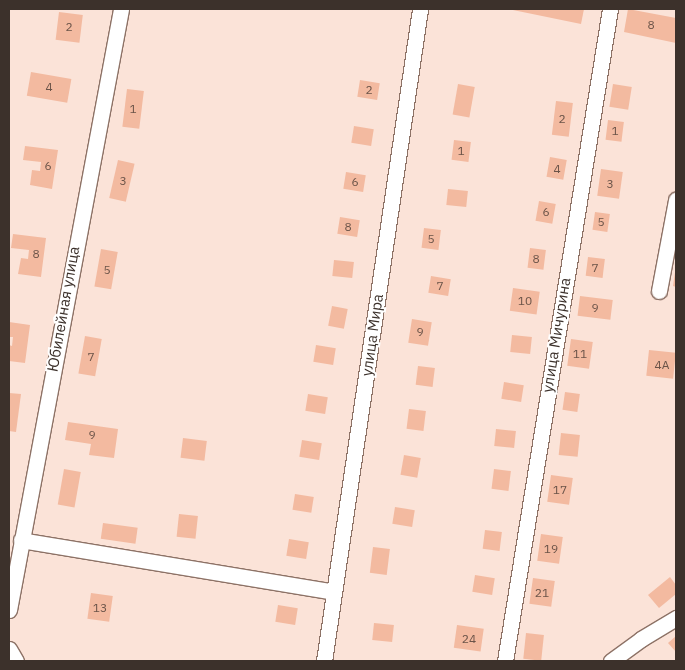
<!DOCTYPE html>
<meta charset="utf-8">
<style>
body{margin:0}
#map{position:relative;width:685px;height:670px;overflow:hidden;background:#fbe3d8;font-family:"IBM Plex Sans",sans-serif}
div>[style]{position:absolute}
.building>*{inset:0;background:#f3baa0;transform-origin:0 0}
.roads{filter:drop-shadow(1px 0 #8d7266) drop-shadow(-1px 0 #8d7266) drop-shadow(0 1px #8d7266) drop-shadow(0 -1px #8d7266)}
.minor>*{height:15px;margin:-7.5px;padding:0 7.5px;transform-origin:7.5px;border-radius:7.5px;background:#fff}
span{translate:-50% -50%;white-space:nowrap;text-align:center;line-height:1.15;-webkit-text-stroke:4px #fff;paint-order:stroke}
.number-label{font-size:12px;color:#6a5348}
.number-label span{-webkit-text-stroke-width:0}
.street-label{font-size:15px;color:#3c312b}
.frame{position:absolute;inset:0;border:10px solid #3c312b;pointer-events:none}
</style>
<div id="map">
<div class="building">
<i style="clip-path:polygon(508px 9px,584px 9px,581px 24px)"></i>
<i style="clip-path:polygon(628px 9px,676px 18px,676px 43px,624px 32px)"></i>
<i style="left:59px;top:12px;width:24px;height:28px;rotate:7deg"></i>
<i style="left:31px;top:72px;width:41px;height:24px;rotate:10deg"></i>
<i style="left:360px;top:80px;width:20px;height:17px;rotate:9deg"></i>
<i style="left:458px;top:84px;width:17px;height:31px;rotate:10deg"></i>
<i style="left:613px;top:84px;width:19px;height:23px;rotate:9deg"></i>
<i style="left:127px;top:89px;width:17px;height:38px;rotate:7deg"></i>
<i style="left:556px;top:101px;width:17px;height:34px;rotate:7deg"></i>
<i style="left:608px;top:120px;width:16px;height:20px;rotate:7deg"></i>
<i style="left:354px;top:126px;width:20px;height:17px;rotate:9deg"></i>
<i style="left:454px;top:140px;width:17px;height:20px;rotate:7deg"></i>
<i style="clip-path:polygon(25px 146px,58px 150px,52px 189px,30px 185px,32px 170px,40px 171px,41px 162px,23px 160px)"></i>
<i style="left:550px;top:157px;width:17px;height:20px;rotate:10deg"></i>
<i style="left:118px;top:160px;width:17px;height:39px;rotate:13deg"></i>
<i style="left:601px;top:169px;width:22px;height:27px;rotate:8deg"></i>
<i style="left:346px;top:172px;width:20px;height:17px;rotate:9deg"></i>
<i style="left:448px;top:189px;width:20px;height:16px;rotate:6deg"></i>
<i style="left:539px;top:201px;width:17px;height:20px;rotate:10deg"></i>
<i style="left:595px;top:212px;width:15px;height:18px;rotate:8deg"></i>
<i style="left:340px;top:217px;width:20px;height:17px;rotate:9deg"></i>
<i style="left:424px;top:228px;width:17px;height:20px;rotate:7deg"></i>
<i style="clip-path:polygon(13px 234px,46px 238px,41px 277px,18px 274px,21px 258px,28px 259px,29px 250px,11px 248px)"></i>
<i style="left:530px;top:248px;width:16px;height:20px;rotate:7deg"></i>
<i style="left:101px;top:249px;width:17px;height:38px;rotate:10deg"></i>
<i style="left:588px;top:257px;width:17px;height:19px;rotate:7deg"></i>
<i style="left:334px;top:260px;width:20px;height:16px;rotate:6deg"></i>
<i style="clip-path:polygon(675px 272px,676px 272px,676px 287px,673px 286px)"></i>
<i style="left:431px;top:276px;width:20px;height:17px;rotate:9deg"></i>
<i style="left:513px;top:288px;width:27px;height:23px;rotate:8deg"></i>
<i style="left:580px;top:296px;width:33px;height:20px;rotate:7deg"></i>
<i style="left:332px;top:306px;width:16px;height:20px;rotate:11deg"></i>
<i style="left:412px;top:319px;width:20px;height:24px;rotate:9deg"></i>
<i style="clip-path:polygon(9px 322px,30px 325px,25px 363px,9px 361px,9px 345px,12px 346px,13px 337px,9px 337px)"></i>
<i style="left:512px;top:335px;width:20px;height:17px;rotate:6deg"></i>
<i style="left:85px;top:336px;width:17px;height:38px;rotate:10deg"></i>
<i style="left:571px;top:339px;width:22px;height:27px;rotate:8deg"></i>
<i style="left:316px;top:345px;width:20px;height:17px;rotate:9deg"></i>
<i style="left:649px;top:350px;width:27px;height:26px;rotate:6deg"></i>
<i style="left:418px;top:366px;width:17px;height:19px;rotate:7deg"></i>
<i style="left:504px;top:382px;width:20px;height:17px;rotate:9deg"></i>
<i style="left:565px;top:392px;width:15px;height:18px;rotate:8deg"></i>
<i style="clip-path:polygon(9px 393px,21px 394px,16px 432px,9px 431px)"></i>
<i style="left:308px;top:394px;width:20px;height:17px;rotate:9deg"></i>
<i style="left:409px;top:409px;width:17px;height:20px;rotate:7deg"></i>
<i style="clip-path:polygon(68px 422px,118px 429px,114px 458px,89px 455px,91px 444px,65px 440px)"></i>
<i style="left:496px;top:429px;width:20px;height:17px;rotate:6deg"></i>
<i style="left:561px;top:433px;width:19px;height:22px;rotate:6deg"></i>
<i style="left:183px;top:438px;width:24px;height:20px;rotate:7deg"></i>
<i style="left:302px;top:440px;width:20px;height:17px;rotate:9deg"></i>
<i style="left:404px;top:455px;width:17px;height:20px;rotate:10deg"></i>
<i style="left:64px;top:469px;width:17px;height:36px;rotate:10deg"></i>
<i style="left:494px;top:469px;width:17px;height:20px;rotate:7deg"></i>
<i style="left:551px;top:475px;width:22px;height:27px;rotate:8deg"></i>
<i style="left:295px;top:494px;width:19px;height:16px;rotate:9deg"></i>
<i style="left:395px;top:507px;width:20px;height:17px;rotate:9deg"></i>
<i style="left:179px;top:514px;width:19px;height:23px;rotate:6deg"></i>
<i style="left:103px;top:523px;width:35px;height:16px;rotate:8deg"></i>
<i style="left:485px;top:530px;width:17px;height:19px;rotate:7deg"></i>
<i style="left:541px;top:534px;width:22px;height:27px;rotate:8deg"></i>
<i style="left:289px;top:539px;width:20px;height:17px;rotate:9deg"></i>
<i style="left:373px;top:547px;width:17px;height:26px;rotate:7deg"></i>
<i style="left:475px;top:575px;width:20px;height:17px;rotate:9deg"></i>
<i style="clip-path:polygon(670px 577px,676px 585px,676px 594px,659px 608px,648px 595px)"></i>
<i style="left:533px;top:578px;width:22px;height:26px;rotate:8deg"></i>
<i style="left:91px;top:593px;width:22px;height:26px;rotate:8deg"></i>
<i style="left:278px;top:605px;width:20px;height:17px;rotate:9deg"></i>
<i style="left:374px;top:623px;width:20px;height:17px;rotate:6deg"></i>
<i style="left:457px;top:625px;width:27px;height:23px;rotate:8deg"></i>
<i style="left:526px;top:633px;width:18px;height:26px;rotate:6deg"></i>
<i style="clip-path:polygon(676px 636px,676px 652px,668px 643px)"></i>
</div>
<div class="roads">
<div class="minor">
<i style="left:659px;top:291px;width:93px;rotate:-79.4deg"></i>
<i style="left:21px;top:540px;width:317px;rotate:9.4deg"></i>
<i style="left:9px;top:610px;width:611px;rotate:-79.44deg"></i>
<i style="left:9px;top:649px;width:14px;rotate:60deg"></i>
<i style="left:324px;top:661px;width:659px;rotate:-81.62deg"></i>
<i style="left:505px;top:661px;width:660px;rotate:-80.85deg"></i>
<i style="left:611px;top:661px;width:37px;rotate:-36deg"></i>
<i style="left:641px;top:639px;width:41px;rotate:-31deg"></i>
</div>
</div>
<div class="number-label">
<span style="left:651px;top:25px">8</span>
<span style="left:69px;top:27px">2</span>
<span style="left:49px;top:87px">4</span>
<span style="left:369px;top:90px">2</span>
<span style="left:133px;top:109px">1</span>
<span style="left:562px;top:119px">2</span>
<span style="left:615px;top:131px">1</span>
<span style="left:461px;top:151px">1</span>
<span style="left:48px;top:166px">6</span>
<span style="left:557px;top:169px">4</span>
<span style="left:123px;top:181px">3</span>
<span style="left:355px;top:182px">6</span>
<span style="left:610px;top:184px">3</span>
<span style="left:546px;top:212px">6</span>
<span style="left:601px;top:222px">5</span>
<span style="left:348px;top:227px">8</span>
<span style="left:431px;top:239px">5</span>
<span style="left:36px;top:254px">8</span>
<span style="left:536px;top:259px">8</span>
<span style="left:595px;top:268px">7</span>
<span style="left:107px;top:270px">5</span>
<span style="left:440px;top:286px">7</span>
<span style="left:525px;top:301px">10</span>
<span style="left:595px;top:308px">9</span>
<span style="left:420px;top:332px">9</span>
<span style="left:580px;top:354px">11</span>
<span style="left:91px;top:357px">7</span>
<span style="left:662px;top:365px">4А</span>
<span style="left:92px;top:435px">9</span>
<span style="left:560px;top:490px">17</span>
<span style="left:551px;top:549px">19</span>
<span style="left:542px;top:593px">21</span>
<span style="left:100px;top:608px">13</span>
<span style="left:469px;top:639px">24</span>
</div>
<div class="street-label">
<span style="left:63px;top:309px;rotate:-80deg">Юбилейная улица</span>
<span style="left:372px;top:335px;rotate:-82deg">улица Мира</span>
<span style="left:556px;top:335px;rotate:-81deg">улица Мичурина</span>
</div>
<div class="frame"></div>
</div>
